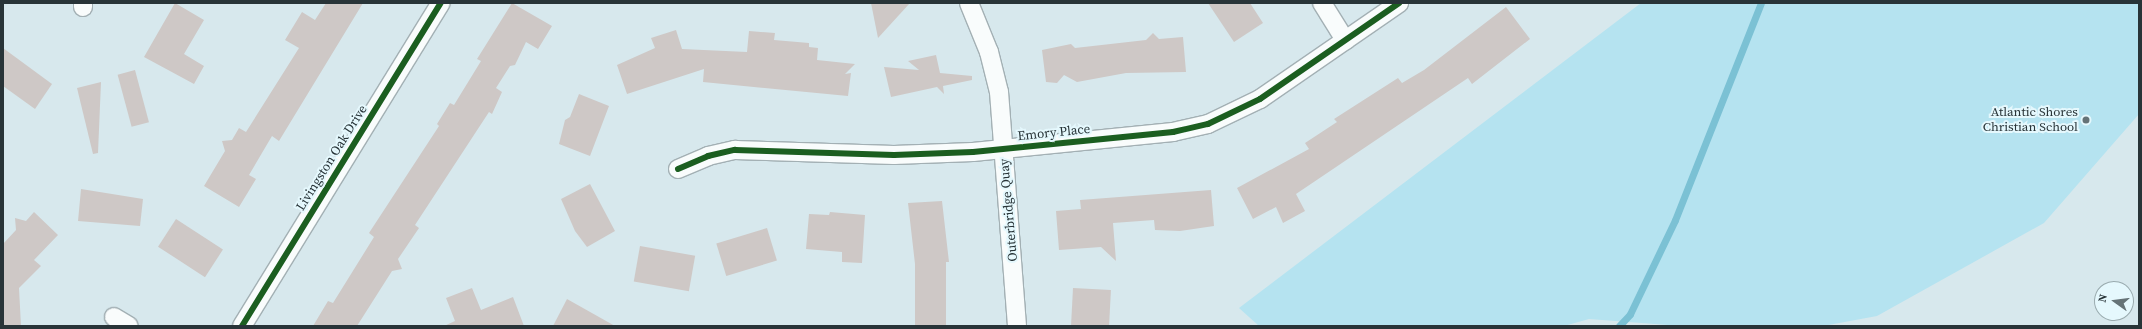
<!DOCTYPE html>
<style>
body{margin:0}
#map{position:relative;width:2142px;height:329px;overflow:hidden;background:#d7e8ed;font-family:"Source Serif 4",serif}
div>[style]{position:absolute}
.green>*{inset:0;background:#b5e3f0}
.stream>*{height:7px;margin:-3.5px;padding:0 3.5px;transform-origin:3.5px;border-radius:3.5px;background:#7bc1d4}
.building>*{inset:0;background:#cec8c6;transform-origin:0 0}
.roads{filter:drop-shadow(1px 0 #a3b0b4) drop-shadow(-1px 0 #a3b0b4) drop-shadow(0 1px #a3b0b4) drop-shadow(0 -1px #a3b0b4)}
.street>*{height:18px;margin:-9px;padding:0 9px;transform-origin:9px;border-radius:9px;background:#f9fcfc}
.cycleway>*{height:6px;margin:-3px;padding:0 3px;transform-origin:3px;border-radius:3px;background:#1b5e20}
.dots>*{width:11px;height:11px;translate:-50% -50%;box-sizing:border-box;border:2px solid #e5f8fd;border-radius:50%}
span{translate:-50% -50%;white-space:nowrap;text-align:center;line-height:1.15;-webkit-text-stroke:4px #e5f8fd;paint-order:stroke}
.poi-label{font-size:13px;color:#283438}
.right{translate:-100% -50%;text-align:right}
.street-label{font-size:13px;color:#283438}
.frame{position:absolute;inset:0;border:4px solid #283438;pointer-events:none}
.north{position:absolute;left:2094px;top:281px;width:40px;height:40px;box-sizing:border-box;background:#e5f8fd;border:1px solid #99aaae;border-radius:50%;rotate:284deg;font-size:11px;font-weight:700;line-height:16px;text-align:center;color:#283438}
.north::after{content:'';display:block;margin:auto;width:14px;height:18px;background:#657377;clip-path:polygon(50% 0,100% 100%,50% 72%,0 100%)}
</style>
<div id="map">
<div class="green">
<i style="clip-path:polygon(1641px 3px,2139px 3px,2139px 114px,2044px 223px,1877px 316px,1823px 326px,1681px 326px,1589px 319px,1564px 326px,1259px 326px,1239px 308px)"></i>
</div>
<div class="stream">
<i style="left:1619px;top:326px;width:16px;rotate:-47deg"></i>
<i style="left:1630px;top:314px;width:104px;rotate:-64.4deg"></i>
<i style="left:1675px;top:220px;width:233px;rotate:-68.4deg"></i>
</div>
<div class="building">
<i style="clip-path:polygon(175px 3px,204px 20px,184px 54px,204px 66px,194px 84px,144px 57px)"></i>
<i style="clip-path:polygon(326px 3px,363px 3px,279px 141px,272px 136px,249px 175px,256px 179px,239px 207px,204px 186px,225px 151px,222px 141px,232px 140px,239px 128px,246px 132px,299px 48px,285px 40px,302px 12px,315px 20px)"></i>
<i style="clip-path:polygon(512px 3px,552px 26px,538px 49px,526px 42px,515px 65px,510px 66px,496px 88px,502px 92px,492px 114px,489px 112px,415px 225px,419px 228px,398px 259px,402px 269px,392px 271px,357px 326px,313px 326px,328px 301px,333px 303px,374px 237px,369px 233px,439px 126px,437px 124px,450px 103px,454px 105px,481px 61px,477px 59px)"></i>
<i style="clip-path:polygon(871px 3px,910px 3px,878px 38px)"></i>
<i style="clip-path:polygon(1208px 3px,1250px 3px,1263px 23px,1234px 42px)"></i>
<i style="clip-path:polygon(1506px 7px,1530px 39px,1472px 84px,1468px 78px,1296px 194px,1305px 211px,1283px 223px,1276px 207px,1253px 219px,1237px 188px,1309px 149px,1305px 143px,1337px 122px,1334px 119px,1398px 78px,1402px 83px,1424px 70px)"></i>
<i style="clip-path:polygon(676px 30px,682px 49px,747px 52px,749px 31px,775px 33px,774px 40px,809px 43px,809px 47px,818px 48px,817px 60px,855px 64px,845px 74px,851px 73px,848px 96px,703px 82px,704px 69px,627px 94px,617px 65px,655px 48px,651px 38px)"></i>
<i style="clip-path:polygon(1153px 33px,1159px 39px,1183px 37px,1186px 72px,1126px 73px,1077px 82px,1064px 75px,1057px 83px,1046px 82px,1042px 50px,1071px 44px,1075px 48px,1146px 40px)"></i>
<i style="clip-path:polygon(3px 48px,52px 84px,35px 109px,3px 86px)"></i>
<i style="clip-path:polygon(936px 55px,940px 73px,972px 76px,972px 80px,943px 86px,944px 94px,937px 87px,891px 97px,884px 67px,919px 70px,908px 61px)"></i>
<i style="left:135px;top:70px;width:54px;height:18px;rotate:75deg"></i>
<i style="clip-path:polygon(101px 82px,98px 153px,93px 154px,77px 88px)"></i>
<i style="clip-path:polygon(579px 94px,609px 106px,590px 156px,559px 144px,565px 120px,570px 117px)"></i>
<i style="clip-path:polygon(590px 184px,615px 231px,587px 247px,575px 231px,561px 199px)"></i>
<i style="clip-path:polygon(81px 189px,143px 199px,140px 226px,78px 221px)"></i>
<i style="clip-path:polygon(1211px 190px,1214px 226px,1180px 231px,1155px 230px,1154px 220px,1113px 223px,1116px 261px,1101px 247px,1059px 250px,1056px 211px,1081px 209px,1080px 200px)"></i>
<i style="clip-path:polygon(942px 201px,949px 262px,946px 262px,946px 326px,915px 326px,915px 264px,908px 203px)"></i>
<i style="clip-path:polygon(34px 212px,58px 235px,34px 260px,41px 266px,19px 288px,21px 326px,3px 326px,3px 244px,16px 230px,15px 218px,26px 221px)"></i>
<i style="clip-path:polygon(830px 212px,865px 215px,862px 263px,842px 262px,842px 252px,806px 249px,809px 214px,829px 215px)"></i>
<i style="left:176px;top:219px;width:56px;height:33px;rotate:33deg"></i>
<i style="left:767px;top:228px;width:34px;height:53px;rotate:73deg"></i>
<i style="left:640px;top:246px;width:56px;height:36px;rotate:10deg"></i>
<i style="clip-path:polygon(472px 288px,481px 310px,513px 297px,524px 326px,444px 326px,455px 321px,446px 298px)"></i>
<i style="left:1073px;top:288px;width:38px;height:38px;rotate:3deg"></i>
<i style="clip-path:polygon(567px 299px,615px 326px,553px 326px)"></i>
</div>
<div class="roads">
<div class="street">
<i style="left:969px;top:3px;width:53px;rotate:67.8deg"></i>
<i style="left:989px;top:52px;width:41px;rotate:76deg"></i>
<i style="left:999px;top:92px;width:235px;rotate:85.6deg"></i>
<i style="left:1322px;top:3px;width:44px;rotate:58.1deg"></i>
<i style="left:83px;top:7px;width:4px;rotate:-90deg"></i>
<i style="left:678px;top:169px;width:33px;rotate:-23deg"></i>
<i style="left:708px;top:156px;width:28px;rotate:-13deg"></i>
<i style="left:735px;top:150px;width:159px;rotate:1.8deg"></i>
<i style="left:894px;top:155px;width:79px;rotate:-2.2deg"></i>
<i style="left:973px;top:152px;width:201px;rotate:-5.7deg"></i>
<i style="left:1173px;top:132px;width:36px;rotate:-13deg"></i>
<i style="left:1208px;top:124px;width:58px;rotate:-25.7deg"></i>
<i style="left:1260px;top:99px;width:169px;rotate:-34.6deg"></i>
<i style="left:114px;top:317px;width:17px;rotate:31deg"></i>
<i style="left:242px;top:326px;width:379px;rotate:-58.4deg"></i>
</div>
</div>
<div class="cycleway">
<i style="left:678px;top:169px;width:33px;rotate:-23deg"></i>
<i style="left:708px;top:156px;width:28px;rotate:-13deg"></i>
<i style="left:735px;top:150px;width:159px;rotate:1.8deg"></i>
<i style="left:894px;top:155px;width:79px;rotate:-2.2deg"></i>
<i style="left:973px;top:152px;width:201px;rotate:-5.7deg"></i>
<i style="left:1173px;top:132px;width:36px;rotate:-13deg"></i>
<i style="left:1208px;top:124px;width:58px;rotate:-25.7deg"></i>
<i style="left:1260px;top:99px;width:169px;rotate:-34.6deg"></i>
<i style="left:242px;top:326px;width:379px;rotate:-58.4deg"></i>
</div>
<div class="dots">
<i style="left:2086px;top:120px;background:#657377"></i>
</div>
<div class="poi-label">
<span class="right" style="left:2078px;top:120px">Atlantic Shores<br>Christian School</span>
</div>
<div class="street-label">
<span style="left:1054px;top:133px;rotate:-6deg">Emory Place</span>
<span style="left:332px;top:158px;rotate:-58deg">Livingston Oak Drive</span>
<span style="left:1009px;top:210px;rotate:-95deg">Outerbridge Quay</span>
</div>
<div class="frame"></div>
<div class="north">N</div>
</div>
